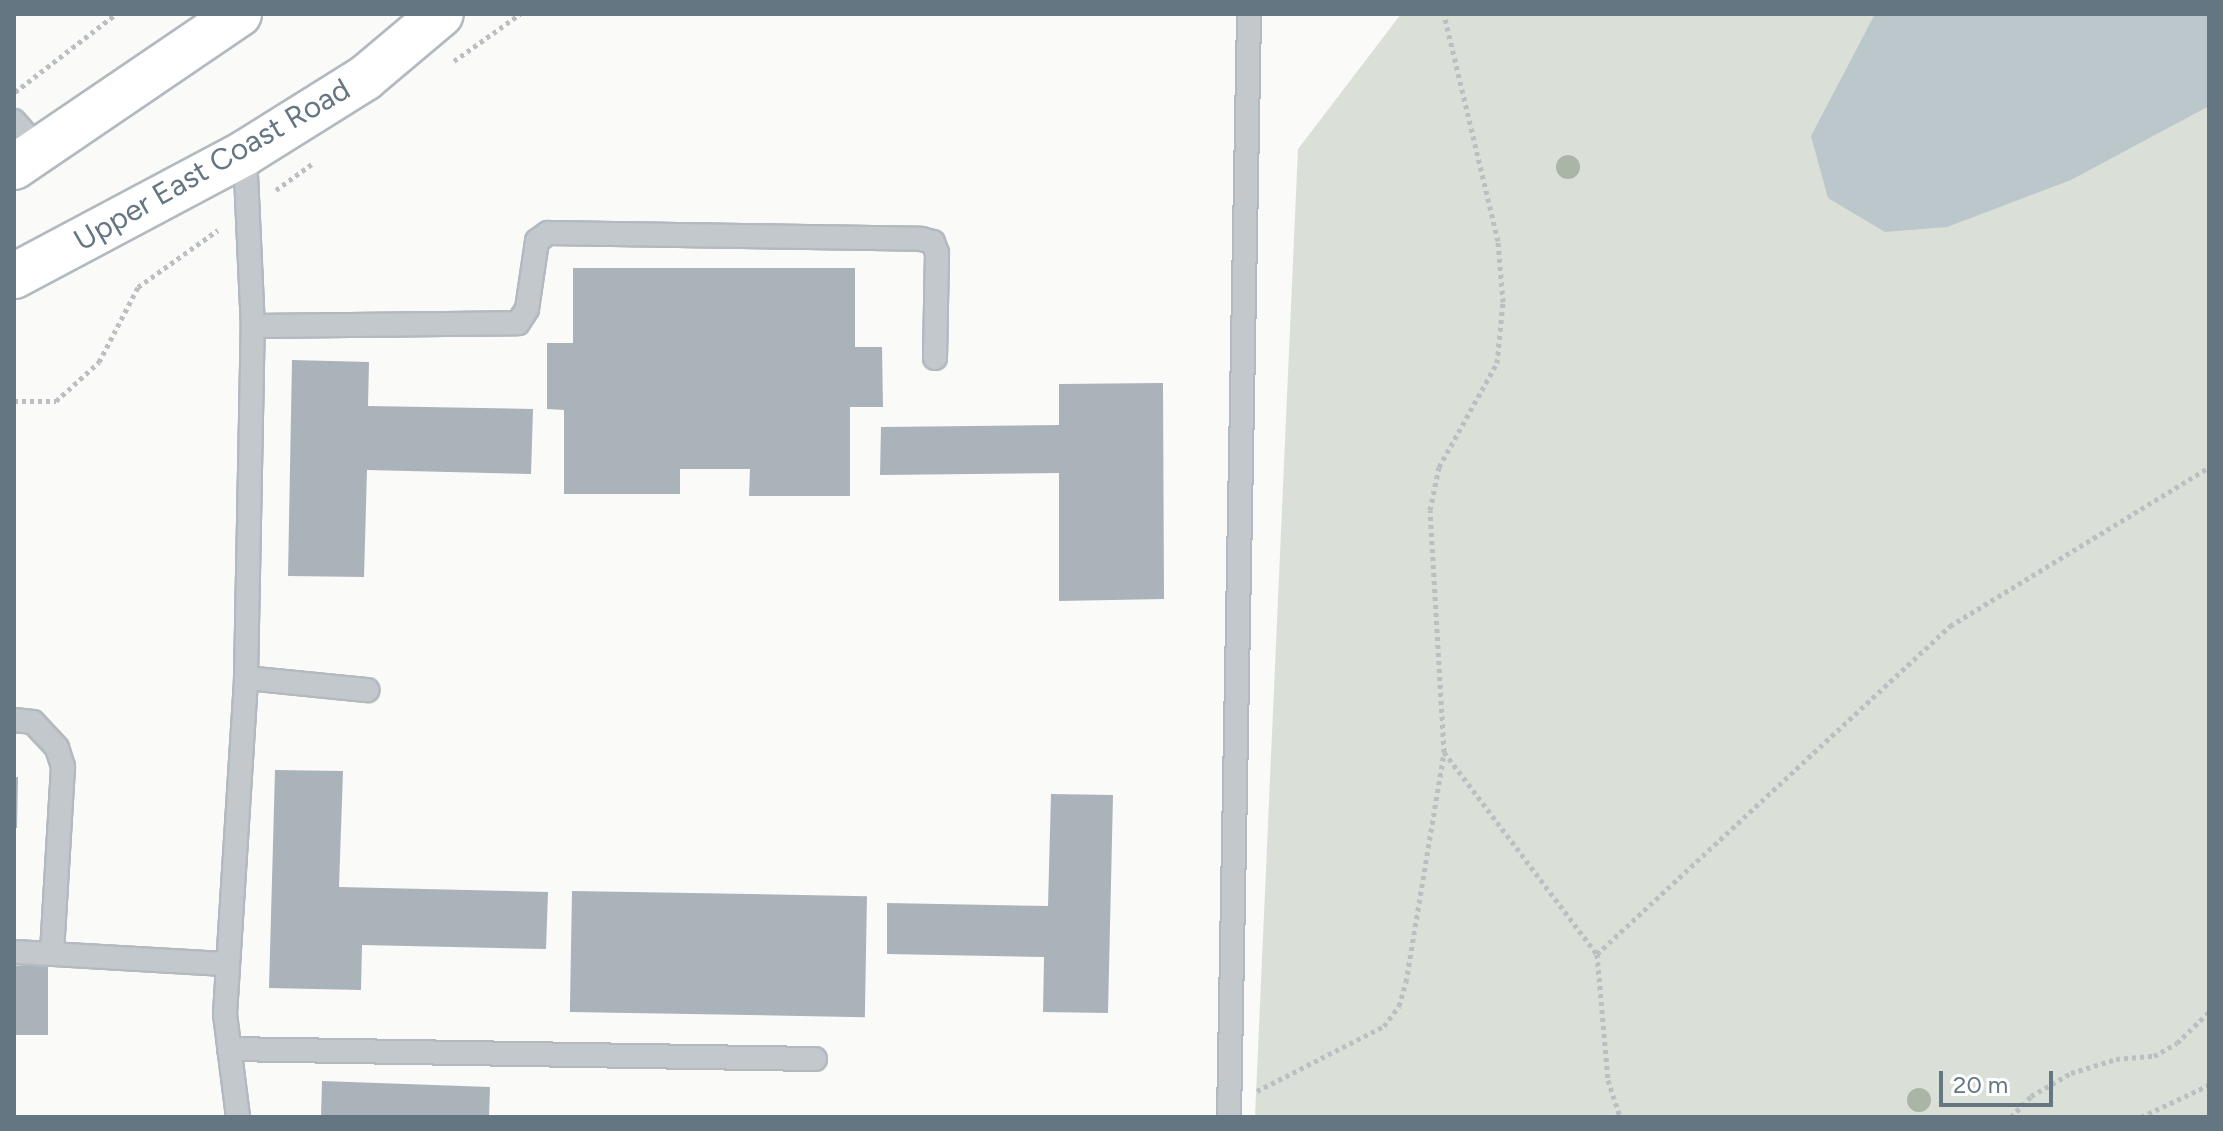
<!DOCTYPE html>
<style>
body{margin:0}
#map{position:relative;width:2223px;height:1131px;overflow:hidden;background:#fafaf8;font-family:Figtree,sans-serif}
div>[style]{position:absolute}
.green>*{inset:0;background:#dadfd7}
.water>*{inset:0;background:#bbc7cb}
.building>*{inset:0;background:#aab3b9;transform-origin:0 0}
.path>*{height:5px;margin-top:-2.5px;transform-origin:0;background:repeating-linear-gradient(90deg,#bbbfc2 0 4px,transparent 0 8px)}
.roads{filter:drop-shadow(2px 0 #b3babf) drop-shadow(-2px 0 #b3babf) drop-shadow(0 2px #b3babf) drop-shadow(0 -2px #b3babf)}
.lane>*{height:22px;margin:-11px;padding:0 11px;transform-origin:11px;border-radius:11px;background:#c3c8cc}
.secondary>*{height:44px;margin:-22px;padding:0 22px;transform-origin:22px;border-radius:22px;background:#fff}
.trees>*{width:24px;height:24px;margin:-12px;border-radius:50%;background:#aab4a7}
span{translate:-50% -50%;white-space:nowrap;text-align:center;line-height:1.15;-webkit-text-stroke:8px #fff;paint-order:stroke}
.street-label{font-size:30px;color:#657683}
.frame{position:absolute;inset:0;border:16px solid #657683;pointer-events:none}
.scale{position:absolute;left:1939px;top:1071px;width:114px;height:36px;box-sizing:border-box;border:4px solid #657683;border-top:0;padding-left:10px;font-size:24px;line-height:28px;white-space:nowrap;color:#657683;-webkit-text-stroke:6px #fff;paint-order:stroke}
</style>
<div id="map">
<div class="green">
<i style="clip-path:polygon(1401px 14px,2209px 14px,2209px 1117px,1255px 1117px,1298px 149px)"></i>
</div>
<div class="water">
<i style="clip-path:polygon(1875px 14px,2209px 14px,2209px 106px,2071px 180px,1947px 227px,1885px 232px,1828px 198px,1811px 136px)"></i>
</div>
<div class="building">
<i style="clip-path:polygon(573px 268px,855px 268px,855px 347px,882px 347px,883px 407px,850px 407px,850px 496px,749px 496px,750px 469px,680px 469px,680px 494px,564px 494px,564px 410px,547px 409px,547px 343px,573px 343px)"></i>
<i style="clip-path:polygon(292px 360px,369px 362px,368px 406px,533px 409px,531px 474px,367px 470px,364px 577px,288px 576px)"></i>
<i style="clip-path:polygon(1163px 383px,1164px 599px,1059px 601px,1059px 473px,880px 475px,881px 427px,1059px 425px,1059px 384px)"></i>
<i style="clip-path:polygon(275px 770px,343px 771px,339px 887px,548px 892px,546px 949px,362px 945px,361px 990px,269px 988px)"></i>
<i style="clip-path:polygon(14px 777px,18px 777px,17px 828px,14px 828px)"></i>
<i style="clip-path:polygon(1051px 794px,1113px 795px,1108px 1013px,1043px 1012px,1044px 957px,887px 954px,887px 903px,1048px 906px)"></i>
<i style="left:572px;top:891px;width:295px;height:121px;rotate:1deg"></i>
<i style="left:14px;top:966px;width:34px;height:69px"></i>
<i style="clip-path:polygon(322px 1081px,490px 1087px,489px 1117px,321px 1117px)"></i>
</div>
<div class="path">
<i style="left:454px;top:61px;width:81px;rotate:-35.5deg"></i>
<i style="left:15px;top:92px;width:128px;rotate:-37.7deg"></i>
<i style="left:276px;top:190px;width:46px;rotate:-36.1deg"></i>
<i style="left:14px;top:401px;width:42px"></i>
<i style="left:56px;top:401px;width:58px;rotate:-42.2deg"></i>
<i style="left:99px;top:362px;width:85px;rotate:-62.5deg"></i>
<i style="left:138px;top:287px;width:98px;rotate:-35.5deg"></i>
<i style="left:1444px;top:752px;width:253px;rotate:52.9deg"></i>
<i style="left:1597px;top:954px;width:126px;rotate:85deg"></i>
<i style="left:1608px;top:1080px;width:39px;rotate:72deg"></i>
<i style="left:1597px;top:954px;width:482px;rotate:-42.9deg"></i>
<i style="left:1950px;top:626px;width:304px;rotate:-31.5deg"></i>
<i style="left:1257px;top:1091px;width:143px;rotate:-27.1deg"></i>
<i style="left:1384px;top:1026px;width:25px;rotate:-53deg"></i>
<i style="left:1399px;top:1006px;width:25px;rotate:-74deg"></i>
<i style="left:1406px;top:982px;width:233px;rotate:-80.6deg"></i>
<i style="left:1444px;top:752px;width:242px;rotate:-93.3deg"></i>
<i style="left:1430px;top:510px;width:44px;rotate:-78.2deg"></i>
<i style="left:1439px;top:467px;width:119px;rotate:-60.9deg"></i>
<i style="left:1497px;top:363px;width:61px;rotate:-84.4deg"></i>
<i style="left:1503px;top:302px;width:61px;rotate:-94.7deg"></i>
<i style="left:1498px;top:241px;width:233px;rotate:-103.4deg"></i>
<i style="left:2011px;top:1117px;width:29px;rotate:-46deg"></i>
<i style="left:2031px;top:1096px;width:46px;rotate:-29.9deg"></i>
<i style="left:2071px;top:1073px;width:47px;rotate:-17.3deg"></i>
<i style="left:2116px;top:1059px;width:38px;rotate:-5deg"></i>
<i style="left:2154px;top:1056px;width:26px;rotate:-29deg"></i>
<i style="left:2177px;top:1043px;width:45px;rotate:-44.1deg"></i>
<i style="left:2141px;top:1117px;width:75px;rotate:-25.2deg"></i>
</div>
<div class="roads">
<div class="lane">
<i style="left:14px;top:121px;width:38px;rotate:49deg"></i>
<i style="left:245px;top:153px;width:173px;rotate:87.4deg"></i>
<i style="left:246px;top:678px;width:122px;rotate:5.7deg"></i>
<i style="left:14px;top:720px;width:19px;rotate:6deg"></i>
<i style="left:33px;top:722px;width:35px;rotate:47deg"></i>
<i style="left:57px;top:748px;width:20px;rotate:72deg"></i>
<i style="left:63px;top:767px;width:187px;rotate:93.4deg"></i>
<i style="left:52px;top:954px;width:38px;rotate:-177deg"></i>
<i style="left:52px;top:954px;width:174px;rotate:3.3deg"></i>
<i style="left:229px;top:1049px;width:586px;rotate:0.98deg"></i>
<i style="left:238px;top:1117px;width:104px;rotate:-97.2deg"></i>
<i style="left:225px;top:1014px;width:337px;rotate:-86.4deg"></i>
<i style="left:246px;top:678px;width:352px;rotate:-88.9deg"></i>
<i style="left:253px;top:326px;width:265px;rotate:-0.6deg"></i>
<i style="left:518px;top:323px;width:17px;rotate:-57deg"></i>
<i style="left:527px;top:309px;width:69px;rotate:-81.6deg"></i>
<i style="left:537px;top:241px;width:14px;rotate:-36deg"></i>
<i style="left:548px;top:233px;width:373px;rotate:0.9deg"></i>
<i style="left:921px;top:239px;width:12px;rotate:14deg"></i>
<i style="left:933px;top:242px;width:12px;rotate:70deg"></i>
<i style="left:937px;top:253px;width:105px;rotate:91.1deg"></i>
<i style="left:1229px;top:1117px;width:1103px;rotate:-88.96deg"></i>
</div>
<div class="secondary">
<i style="left:14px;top:167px;width:272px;rotate:-34.2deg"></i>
<i style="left:14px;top:276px;width:262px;rotate:-28deg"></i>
<i style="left:245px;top:153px;width:142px;rotate:-32deg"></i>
<i style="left:365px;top:78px;width:99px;rotate:-40.1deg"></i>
</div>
</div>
<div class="trees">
<i style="left:1568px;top:167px"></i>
<i style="left:1919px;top:1100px"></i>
</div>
<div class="street-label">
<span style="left:212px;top:165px;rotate:-30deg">Upper East Coast Road</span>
</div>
<div class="frame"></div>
<div class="scale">20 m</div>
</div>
